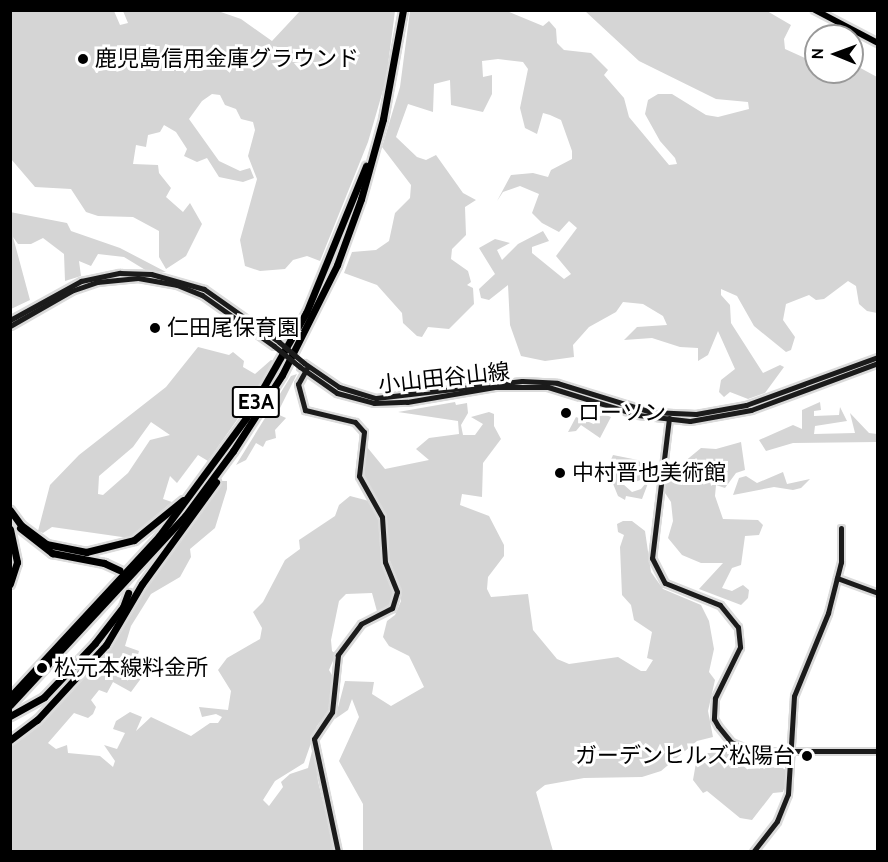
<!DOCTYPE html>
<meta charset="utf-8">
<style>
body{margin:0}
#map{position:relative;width:888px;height:862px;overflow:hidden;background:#fff;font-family:Cabin,"Noto Sans JP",sans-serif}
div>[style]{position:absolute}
.green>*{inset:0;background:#d5d5d5}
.roads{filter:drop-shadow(2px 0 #dbdbdb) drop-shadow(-2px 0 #dbdbdb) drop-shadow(0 2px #dbdbdb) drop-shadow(0 -2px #dbdbdb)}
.secondary>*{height:5px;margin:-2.5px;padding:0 2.5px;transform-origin:2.5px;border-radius:2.5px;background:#1b1b1b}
.primary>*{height:6px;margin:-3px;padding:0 3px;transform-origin:3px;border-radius:3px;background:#000}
.highway>*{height:7px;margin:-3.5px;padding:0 3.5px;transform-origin:3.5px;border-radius:3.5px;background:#000}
.secondary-bridge>*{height:5px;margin:-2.5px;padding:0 2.5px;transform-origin:2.5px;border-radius:2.5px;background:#1b1b1b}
.dots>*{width:16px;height:16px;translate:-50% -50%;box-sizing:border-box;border:3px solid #fff;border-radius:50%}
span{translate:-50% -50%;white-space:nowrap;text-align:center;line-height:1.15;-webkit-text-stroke:6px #fff;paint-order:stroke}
.shield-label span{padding:2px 4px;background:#fff;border:2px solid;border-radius:4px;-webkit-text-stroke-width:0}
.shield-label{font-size:21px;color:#000;font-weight:700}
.poi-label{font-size:22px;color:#000}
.left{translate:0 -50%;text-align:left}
.right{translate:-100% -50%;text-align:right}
.street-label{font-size:22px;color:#000}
.frame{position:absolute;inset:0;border:12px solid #000;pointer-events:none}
.north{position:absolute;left:804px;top:24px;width:60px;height:60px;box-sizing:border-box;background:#fff;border:2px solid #999;border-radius:50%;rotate:271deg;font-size:16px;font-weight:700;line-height:24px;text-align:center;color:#000}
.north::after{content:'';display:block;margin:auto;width:21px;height:27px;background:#000;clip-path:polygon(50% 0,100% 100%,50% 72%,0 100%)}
</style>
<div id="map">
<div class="green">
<i style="clip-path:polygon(10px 11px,114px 11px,120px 25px,128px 23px,123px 11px,218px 11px,241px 19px,272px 41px,300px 11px,395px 11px,386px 80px,368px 142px,320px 261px,307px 256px,293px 260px,285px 269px,260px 271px,245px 266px,240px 240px,257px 179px,248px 156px,255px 130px,253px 122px,241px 119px,236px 109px,225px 105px,220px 95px,212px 94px,202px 101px,189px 119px,219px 161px,240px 171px,250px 168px,254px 178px,243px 182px,219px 177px,207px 158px,197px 162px,184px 156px,187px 149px,176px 132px,164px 125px,160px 132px,148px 135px,146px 147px,136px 145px,133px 164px,158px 165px,159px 173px,171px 188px,166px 197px,183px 212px,190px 203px,202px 224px,186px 256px,166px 269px,159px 257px,159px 231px,133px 217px,98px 216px,86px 212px,71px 189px,35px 187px,11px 159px)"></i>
<i style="clip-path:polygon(410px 11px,507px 11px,543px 26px,549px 21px,556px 29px,557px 43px,564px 50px,591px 53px,608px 70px,604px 75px,624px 98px,629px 117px,669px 165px,677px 164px,675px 158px,660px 141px,645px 114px,648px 100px,658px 94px,672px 94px,706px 115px,718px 117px,749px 109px,748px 102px,716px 99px,639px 61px,585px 11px,767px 11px,791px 25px,784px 39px,785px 49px,816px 63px,816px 72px,852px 72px,853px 64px,877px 77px,877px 313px,867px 311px,859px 304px,856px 286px,848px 281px,824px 299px,816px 300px,809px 295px,786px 304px,783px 320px,795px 337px,791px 350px,786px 352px,754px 326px,737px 296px,721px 289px,721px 295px,730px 305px,731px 323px,763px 373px,780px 365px,784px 367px,765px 393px,748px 399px,730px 392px,724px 397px,719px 392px,721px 380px,735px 369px,718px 331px,708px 355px,698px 361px,698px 348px,680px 347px,652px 338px,624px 340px,637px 327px,667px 325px,663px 316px,643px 304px,623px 302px,616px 312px,589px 327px,573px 345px,574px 357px,545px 361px,521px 356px,510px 325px,508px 285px,489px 300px,481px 298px,479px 289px,495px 274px,479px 248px,495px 239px,510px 243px,497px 250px,502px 260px,518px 244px,543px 231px,549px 241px,532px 247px,532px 253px,564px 279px,571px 274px,556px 256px,577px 228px,569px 221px,559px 232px,542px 223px,532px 213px,539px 194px,520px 186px,503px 192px,497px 201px,511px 175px,533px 173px,548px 177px,551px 170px,572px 159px,572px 151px,561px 120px,550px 115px,543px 113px,537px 134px,525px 128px,520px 108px,528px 69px,523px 62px,498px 59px,482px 61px,483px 77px,492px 75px,492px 94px,483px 112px,451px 105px,450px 80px,434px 84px,433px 112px,408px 104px,396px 137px,417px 157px,426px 160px,436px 155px,463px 193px,476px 200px,465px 207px,466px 235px,452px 249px,451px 259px,468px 271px,471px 282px,467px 285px,473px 288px,474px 304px,449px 329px,428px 327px,422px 337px,417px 336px,403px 323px,402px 313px,377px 285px,344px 273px,352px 252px,376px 250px,389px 241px,395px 213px,410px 198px,411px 185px,382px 147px,400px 87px)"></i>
<i style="clip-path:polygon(10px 212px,67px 223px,71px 231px,120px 248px,166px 272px,147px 271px,124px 257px,98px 254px,91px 266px,79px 261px,81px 276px,65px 281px,64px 254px,43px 238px,31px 244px,18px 244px,13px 237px,30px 300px,11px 309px)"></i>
<i style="clip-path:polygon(evenodd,198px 347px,229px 355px,233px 352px,244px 361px,243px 367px,255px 374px,271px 360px,278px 362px,208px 461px,198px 455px,177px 483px,170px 476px,163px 499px,172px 502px,129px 538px,52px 527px,43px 533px,38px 531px,50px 485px,79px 455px,166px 387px,198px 347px,151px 422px,170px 435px,150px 440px,128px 473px,103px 495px,98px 494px,99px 476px,133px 447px,151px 422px)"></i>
<i style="clip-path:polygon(297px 374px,277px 414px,286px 418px,275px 430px,276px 438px,266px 441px,263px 447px,256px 443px,246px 460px,236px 465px,291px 376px)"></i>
<i style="clip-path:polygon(455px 402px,456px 405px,467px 403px,468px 413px,461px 425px,463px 435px,475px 435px,483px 424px,471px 417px,489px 412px,494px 414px,494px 426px,501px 439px,483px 463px,482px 497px,462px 494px,460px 505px,489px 516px,504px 545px,504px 556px,488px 577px,487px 589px,491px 597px,528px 594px,533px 630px,557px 659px,569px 664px,618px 657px,641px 671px,646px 671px,653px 660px,647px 658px,652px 632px,634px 620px,631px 605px,622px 595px,620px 547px,624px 535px,618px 532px,617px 524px,623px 521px,632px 521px,645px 531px,651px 572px,663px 589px,701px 605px,709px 621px,714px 649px,709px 672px,715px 680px,708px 711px,713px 737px,697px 741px,661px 771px,642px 777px,584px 778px,545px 785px,536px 792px,553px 851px,363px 851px,363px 804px,339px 761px,359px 717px,352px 699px,348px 710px,335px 719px,345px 681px,374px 682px,372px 694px,391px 706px,424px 687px,409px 656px,389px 646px,383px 637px,387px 621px,395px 615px,401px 601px,399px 584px,386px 551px,385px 520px,362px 476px,362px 460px,367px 447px,385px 469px,429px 460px,416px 449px,429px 438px,459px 434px,458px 421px,398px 412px)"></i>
<i style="clip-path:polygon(820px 402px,821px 410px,814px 411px,814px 416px,839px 415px,840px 407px,847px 421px,815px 426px,814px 434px,855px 433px,850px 413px,869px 433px,877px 434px,877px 442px,793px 443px,766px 451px,759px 440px,793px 425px,802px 429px,802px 410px)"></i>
<i style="clip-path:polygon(594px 410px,611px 417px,600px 438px,581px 425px,576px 431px,568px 432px,576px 417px,594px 424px,597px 419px)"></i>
<i style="clip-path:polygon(741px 442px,745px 470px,736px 473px,725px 488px,716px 485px,715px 496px,723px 519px,758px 520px,763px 525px,759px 535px,745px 536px,741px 565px,732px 568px,722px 588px,732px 591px,743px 585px,749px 590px,748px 598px,741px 605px,699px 589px,723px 563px,701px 563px,682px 555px,668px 538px,673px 521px,671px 502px,659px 484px,660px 475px,678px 467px,701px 448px,716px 449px)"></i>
<i style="clip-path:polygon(613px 455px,638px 460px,645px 468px,646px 478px,635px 482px,634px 473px,622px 472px,623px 484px,632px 492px,641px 489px,650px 478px,642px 499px,626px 496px,625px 500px,618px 496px,607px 469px)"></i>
<i style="clip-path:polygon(783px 472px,787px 484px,810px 479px,801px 488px,793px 490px,774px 487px,733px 495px,739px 478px,746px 476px,757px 483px)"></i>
<i style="clip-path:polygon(222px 481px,227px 481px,227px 489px,215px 528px,190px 549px,191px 557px,180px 577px,151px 594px,131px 626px,125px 646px,139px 651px,137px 658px,148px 669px,131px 692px,113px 682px,107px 693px,99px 690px,91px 700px,96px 707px,93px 714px,88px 718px,74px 713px,48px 743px,56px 749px,67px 745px,68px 753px,100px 756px,113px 767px,115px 761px,104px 745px,117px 749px,125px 733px,113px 729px,116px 721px,130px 712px,142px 717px,136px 731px,151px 717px,191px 736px,210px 723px,218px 723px,222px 717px,216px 714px,202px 717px,199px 707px,228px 710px,231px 691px,218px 670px,227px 658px,260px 639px,262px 628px,253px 612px,263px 602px,285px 560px,300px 549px,299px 540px,335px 516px,339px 505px,350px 496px,369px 501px,382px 528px,381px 554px,394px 597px,390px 607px,378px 615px,372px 593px,346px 594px,339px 601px,331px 640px,332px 651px,336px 654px,329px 670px,333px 677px,330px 709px,317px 726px,304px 763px,275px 781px,263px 800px,269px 806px,283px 787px,281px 782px,290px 774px,308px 768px,314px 743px,318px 781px,335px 851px,11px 852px,11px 744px,38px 725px,104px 657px,141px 591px)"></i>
<i style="clip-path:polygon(722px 748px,747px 769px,781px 767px,789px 772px,783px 792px,773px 793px,752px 820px,740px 818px,707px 791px,703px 793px,693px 780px,697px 757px)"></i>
</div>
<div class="roads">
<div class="secondary">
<i style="left:10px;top:320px;width:81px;rotate:-28.8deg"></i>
<i style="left:81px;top:281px;width:40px;rotate:-12deg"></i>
<i style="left:120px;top:273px;width:31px;rotate:2deg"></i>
<i style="left:151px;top:274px;width:55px;rotate:15.8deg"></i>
<i style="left:204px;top:289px;width:92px;rotate:35.2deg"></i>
<i style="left:10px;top:326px;width:70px;rotate:-29.8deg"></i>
<i style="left:71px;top:291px;width:28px;rotate:-19deg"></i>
<i style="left:97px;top:282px;width:41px;rotate:-5.6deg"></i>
<i style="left:138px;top:278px;width:40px;rotate:10deg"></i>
<i style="left:177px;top:285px;width:27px;rotate:22deg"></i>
<i style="left:202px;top:295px;width:88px;rotate:35.3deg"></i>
<i style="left:304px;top:363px;width:42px;rotate:34.4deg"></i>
<i style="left:339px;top:387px;width:39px;rotate:17deg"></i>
<i style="left:376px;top:398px;width:147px;rotate:-6.6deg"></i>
<i style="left:522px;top:381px;width:35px;rotate:3deg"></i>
<i style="left:557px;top:383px;width:98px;rotate:17.1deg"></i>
<i style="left:651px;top:412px;width:45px;rotate:2.5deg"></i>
<i style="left:696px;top:414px;width:51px;rotate:-10.2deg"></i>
<i style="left:746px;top:405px;width:140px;rotate:-20deg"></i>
<i style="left:300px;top:367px;width:45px;rotate:35.1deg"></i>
<i style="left:337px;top:393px;width:38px;rotate:15deg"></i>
<i style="left:374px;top:403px;width:33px;rotate:-2deg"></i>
<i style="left:407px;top:402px;width:89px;rotate:-9.7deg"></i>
<i style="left:495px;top:387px;width:53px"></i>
<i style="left:548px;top:387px;width:94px;rotate:17.3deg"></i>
<i style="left:638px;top:415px;width:52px;rotate:6.6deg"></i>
<i style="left:690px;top:421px;width:62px;rotate:-10.2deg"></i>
<i style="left:751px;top:410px;width:135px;rotate:-20.3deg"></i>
<i style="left:307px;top:368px;width:18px;rotate:119deg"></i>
<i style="left:298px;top:384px;width:27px;rotate:75deg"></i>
<i style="left:305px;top:410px;width:51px;rotate:13.5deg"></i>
<i style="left:355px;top:422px;width:13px;rotate:48deg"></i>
<i style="left:364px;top:432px;width:44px;rotate:96.5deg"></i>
<i style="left:359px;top:476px;width:47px;rotate:60.7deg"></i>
<i style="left:382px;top:517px;width:45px;rotate:86.2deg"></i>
<i style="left:385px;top:562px;width:32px;rotate:68deg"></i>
<i style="left:397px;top:592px;width:17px;rotate:107deg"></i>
<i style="left:392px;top:608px;width:35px;rotate:153deg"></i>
<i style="left:361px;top:624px;width:39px;rotate:127deg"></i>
<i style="left:338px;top:655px;width:57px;rotate:96deg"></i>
<i style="left:332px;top:712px;width:32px;rotate:124deg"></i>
<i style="left:314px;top:739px;width:116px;rotate:78deg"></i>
<i style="left:669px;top:418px;width:141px;rotate:96.9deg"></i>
<i style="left:652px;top:558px;width:28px;rotate:63deg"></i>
<i style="left:665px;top:583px;width:59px;rotate:21.8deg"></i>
<i style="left:720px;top:605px;width:28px;rotate:51deg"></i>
<i style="left:738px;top:627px;width:20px;rotate:84deg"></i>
<i style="left:740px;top:647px;width:57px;rotate:116.1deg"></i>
<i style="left:715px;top:698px;width:21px;rotate:93deg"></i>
<i style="left:714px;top:719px;width:8px;rotate:60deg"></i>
<i style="left:718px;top:726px;width:21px;rotate:51deg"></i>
<i style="left:731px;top:742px;width:23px;rotate:23deg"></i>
<i style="left:752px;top:751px;width:126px"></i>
<i style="left:837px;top:578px;width:44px;rotate:20.1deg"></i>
<i style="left:753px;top:852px;width:39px;rotate:-52deg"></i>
<i style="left:777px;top:821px;width:29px;rotate:-68deg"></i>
<i style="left:788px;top:794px;width:98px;rotate:-86.5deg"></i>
<i style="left:794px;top:696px;width:90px;rotate:-67.7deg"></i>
<i style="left:828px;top:613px;width:53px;rotate:-75.7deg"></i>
<i style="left:841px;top:562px;width:34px;rotate:-90deg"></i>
</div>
<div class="primary">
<i style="left:815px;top:10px;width:71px;rotate:27.6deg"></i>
</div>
<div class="highway">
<i style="left:10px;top:510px;width:19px;rotate:54deg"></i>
<i style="left:21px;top:525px;width:31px;rotate:37deg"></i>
<i style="left:46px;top:544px;width:41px;rotate:11.3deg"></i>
<i style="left:86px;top:552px;width:49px;rotate:-14deg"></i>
<i style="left:134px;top:540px;width:63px;rotate:-39.2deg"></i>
<i style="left:20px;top:528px;width:41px;rotate:38deg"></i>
<i style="left:52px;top:553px;width:53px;rotate:10.9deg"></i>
<i style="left:104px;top:563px;width:17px;rotate:25deg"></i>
<i style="left:10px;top:529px;width:34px;rotate:78deg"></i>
<i style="left:17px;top:562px;width:23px;rotate:108deg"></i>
<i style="left:10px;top:697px;width:219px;rotate:-47.2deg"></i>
<i style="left:159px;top:536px;width:147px;rotate:-53.6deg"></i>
<i style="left:246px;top:418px;width:121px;rotate:-60.3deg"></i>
<i style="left:306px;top:313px;width:159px;rotate:-67.8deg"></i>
<i style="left:10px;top:705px;width:258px;rotate:-47.2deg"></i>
<i style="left:185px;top:516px;width:81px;rotate:-53.6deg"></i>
<i style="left:233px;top:451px;width:90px;rotate:-57.2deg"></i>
<i style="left:282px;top:375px;width:123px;rotate:-63.4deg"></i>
<i style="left:337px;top:265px;width:70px;rotate:-70deg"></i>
<i style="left:361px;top:199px;width:83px;rotate:-74.6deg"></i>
<i style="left:383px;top:119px;width:111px;rotate:-79.6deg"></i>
<i style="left:10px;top:716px;width:39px;rotate:-29deg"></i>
<i style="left:44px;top:697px;width:74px;rotate:-46.6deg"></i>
<i style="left:95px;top:643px;width:46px;rotate:-52.1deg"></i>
<i style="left:123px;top:607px;width:15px;rotate:-70deg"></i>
<i style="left:10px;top:740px;width:34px;rotate:-37deg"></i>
<i style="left:37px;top:720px;width:102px;rotate:-47.4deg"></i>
<i style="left:106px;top:645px;width:71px;rotate:-59.5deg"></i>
<i style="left:142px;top:584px;width:126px;rotate:-54deg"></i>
</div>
</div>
<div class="secondary-bridge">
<i style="left:279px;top:342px;width:33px;rotate:40deg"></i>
<i style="left:274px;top:346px;width:33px;rotate:39deg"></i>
</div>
<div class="dots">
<i style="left:83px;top:59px;background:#000"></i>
<i style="left:155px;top:328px;background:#000"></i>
<i style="left:566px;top:413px;background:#000"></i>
<i style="left:560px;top:473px;background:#000"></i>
<i style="left:42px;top:668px;background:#000"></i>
<i style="left:807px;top:756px;background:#000"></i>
</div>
<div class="shield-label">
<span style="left:256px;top:402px">E3A</span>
</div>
<div class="poi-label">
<span class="left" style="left:95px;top:59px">鹿児島信用金庫グラウンド</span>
<span class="left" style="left:167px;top:328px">仁田尾保育園</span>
<span class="left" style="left:578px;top:413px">ローソン</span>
<span class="left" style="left:572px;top:473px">中村晋也美術館</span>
<span class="left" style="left:54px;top:668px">松元本線料金所</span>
<span class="right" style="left:795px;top:756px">ガーデンヒルズ松陽台</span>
</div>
<div class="street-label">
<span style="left:444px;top:378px;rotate:-6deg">小山田谷山線</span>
</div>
<div class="frame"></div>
<div class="north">N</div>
</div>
